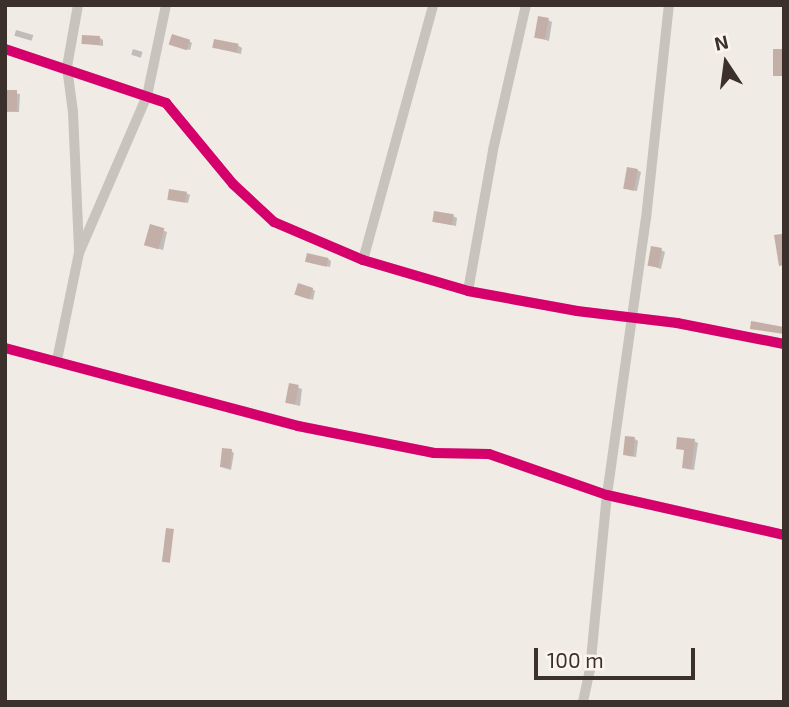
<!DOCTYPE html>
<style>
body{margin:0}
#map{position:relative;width:789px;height:707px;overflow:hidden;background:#f0ebe5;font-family:"Exo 2",sans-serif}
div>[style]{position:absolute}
.shadow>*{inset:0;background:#0003;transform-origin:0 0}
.building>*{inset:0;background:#c3afa7;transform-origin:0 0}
.minor>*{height:10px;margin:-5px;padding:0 5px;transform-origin:5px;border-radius:5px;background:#c9c3be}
.cycleway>*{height:10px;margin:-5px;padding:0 5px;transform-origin:5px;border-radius:5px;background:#d6006c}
span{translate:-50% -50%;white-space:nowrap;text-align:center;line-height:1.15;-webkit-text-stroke:5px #fbf5ee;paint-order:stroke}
.frame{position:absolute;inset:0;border:7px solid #3b302b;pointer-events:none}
.north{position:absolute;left:691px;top:28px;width:70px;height:70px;-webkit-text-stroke:5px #fbf5ee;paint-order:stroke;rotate:347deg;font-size:19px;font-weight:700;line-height:28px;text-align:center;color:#3b302b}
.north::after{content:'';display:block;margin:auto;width:24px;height:32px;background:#3b302b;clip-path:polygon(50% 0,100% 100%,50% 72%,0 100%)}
.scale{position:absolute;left:534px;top:648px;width:161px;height:32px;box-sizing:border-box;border:4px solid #3b302b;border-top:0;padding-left:9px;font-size:21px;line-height:24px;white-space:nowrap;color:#3b302b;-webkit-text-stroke:5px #fbf5ee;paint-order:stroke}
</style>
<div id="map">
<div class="shadow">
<i style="clip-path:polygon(548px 20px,552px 22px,549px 41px,536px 37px)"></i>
<i style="left:16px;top:30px;width:18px;height:6px;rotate:16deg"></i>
<i style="clip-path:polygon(100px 38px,103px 40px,103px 46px,83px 43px)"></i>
<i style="clip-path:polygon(189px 41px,192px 43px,190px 50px,174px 46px)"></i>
<i style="clip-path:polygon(239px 46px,242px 48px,241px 54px,220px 49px)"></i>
<i style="left:133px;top:49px;width:10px;height:6px;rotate:17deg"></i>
<i style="clip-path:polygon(5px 92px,20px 94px,19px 112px,5px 112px)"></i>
<i style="clip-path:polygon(637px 170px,641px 172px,637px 191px,629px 190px)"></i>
<i style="clip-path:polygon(186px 193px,190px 195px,188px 203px,169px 199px)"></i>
<i style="clip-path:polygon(453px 216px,457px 218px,456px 226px,435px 222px)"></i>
<i style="clip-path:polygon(151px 226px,167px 232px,163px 250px,149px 246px)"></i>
<i style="clip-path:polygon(661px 250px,665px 252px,661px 269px,649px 265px)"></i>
<i style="clip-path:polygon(328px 259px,331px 261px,330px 267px,311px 263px)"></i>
<i style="clip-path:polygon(312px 289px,315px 291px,313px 300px,300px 296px)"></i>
<i style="clip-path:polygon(291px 385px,302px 389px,300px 406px,288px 403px)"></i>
<i style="clip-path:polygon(635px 439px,638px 441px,636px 457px,628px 456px,624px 454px)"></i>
<i style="clip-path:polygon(694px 441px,698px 443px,694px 470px,687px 469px,683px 467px,685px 450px,677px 448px)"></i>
<i style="clip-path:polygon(231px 451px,234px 453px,231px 470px,224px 468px,220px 466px)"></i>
</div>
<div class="building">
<i style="left:538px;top:16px;width:11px;height:22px;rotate:10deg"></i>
<i style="left:172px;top:34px;width:19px;height:11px;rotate:18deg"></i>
<i style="left:82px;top:35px;width:18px;height:9px;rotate:3deg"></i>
<i style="left:214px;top:39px;width:25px;height:9px;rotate:11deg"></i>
<i style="left:773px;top:49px;width:11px;height:27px"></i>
<i style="left:5px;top:90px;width:12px;height:21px"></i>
<i style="left:627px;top:167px;width:11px;height:22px;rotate:10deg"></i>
<i style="left:169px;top:189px;width:18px;height:11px;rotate:9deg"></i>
<i style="left:434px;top:211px;width:20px;height:11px;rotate:9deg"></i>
<i style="left:150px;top:224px;width:15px;height:22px;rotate:16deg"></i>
<i style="clip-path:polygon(782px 234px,784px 265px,779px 266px,774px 235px)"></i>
<i style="left:651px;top:246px;width:11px;height:20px;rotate:10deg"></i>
<i style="left:307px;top:253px;width:22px;height:9px;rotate:13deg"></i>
<i style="left:298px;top:283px;width:16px;height:12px;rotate:18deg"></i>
<i style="clip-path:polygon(751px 321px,784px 327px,784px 334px,750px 329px)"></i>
<i style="left:289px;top:383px;width:10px;height:20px;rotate:11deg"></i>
<i style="left:625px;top:436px;width:10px;height:19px;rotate:6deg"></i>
<i style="clip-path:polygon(677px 437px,695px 439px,691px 469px,682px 468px,684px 450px,676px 449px)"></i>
<i style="left:222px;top:448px;width:10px;height:19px;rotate:6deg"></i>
<i style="left:166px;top:528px;width:8px;height:34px;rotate:7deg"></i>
</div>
<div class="minor">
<i style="left:78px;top:5px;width:63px;rotate:100.1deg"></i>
<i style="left:67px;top:67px;width:45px;rotate:82.4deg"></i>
<i style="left:73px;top:112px;width:138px;rotate:87.5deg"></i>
<i style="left:5px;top:49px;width:170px;rotate:18.5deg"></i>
<i style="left:166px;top:103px;width:105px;rotate:50.4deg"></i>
<i style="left:233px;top:184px;width:56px;rotate:42.8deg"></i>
<i style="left:274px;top:222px;width:97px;rotate:23.1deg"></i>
<i style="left:363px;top:260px;width:109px;rotate:16.4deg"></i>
<i style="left:468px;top:291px;width:111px;rotate:10.4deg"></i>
<i style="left:577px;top:311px;width:101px;rotate:6.8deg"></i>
<i style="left:677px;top:323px;width:109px;rotate:11.1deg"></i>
<i style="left:363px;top:260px;width:264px;rotate:-74.6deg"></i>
<i style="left:468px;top:291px;width:143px;rotate:-79.9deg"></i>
<i style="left:493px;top:150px;width:149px;rotate:-77.2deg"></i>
<i style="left:5px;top:348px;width:303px;rotate:14.9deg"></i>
<i style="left:298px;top:426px;width:139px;rotate:11.2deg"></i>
<i style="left:434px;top:453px;width:55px;rotate:1deg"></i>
<i style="left:489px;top:454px;width:125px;rotate:19.2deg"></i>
<i style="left:607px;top:495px;width:181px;rotate:12.7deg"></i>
<i style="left:57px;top:360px;width:109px;rotate:-78.4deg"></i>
<i style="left:79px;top:253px;width:171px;rotate:-66.6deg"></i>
<i style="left:147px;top:96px;width:93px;rotate:-78.2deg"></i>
<i style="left:583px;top:702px;width:33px;rotate:-78deg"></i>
<i style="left:590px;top:670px;width:176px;rotate:-84.5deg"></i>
<i style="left:607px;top:495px;width:279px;rotate:-82deg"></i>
<i style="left:646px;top:219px;width:215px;rotate:-83.9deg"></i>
</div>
<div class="cycleway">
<i style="left:5px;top:49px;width:170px;rotate:18.5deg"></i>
<i style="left:166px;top:103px;width:105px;rotate:50.4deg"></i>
<i style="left:233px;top:184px;width:56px;rotate:42.8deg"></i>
<i style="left:274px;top:222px;width:97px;rotate:23.1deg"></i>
<i style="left:363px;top:260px;width:109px;rotate:16.4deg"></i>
<i style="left:468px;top:291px;width:111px;rotate:10.4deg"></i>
<i style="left:577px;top:311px;width:101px;rotate:6.8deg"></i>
<i style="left:677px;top:323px;width:109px;rotate:11.1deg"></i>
<i style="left:5px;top:348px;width:303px;rotate:14.9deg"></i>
<i style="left:298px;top:426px;width:139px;rotate:11.2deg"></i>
<i style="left:434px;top:453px;width:55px;rotate:1deg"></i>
<i style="left:489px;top:454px;width:125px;rotate:19.2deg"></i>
<i style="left:607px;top:495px;width:181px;rotate:12.7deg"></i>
</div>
<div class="frame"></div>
<div class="north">N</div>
<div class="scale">100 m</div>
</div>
